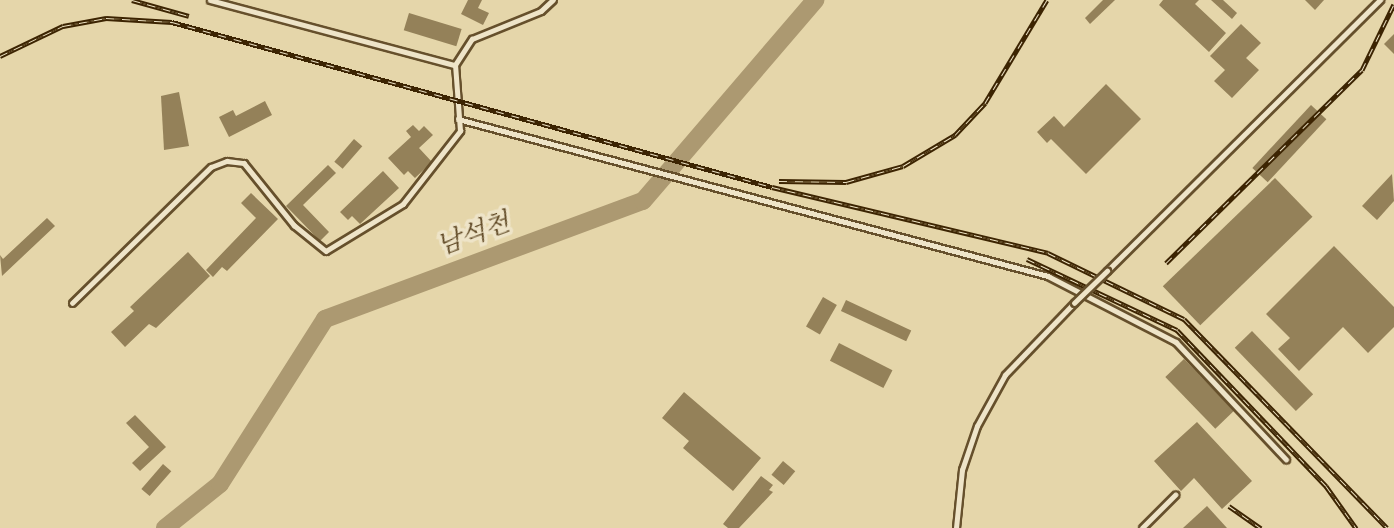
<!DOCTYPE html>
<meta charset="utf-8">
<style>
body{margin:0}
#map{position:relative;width:1394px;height:528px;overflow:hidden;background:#e5d6aa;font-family:Vollkorn,"Noto Serif KR",serif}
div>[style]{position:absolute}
.river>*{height:18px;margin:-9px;padding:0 9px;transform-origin:9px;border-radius:9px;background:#ac9971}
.building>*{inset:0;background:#948159;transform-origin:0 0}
.roads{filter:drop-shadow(2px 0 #66502c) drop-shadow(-2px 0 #66502c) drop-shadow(0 2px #66502c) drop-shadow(0 -2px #66502c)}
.service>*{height:4.5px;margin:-2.25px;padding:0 2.25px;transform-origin:2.25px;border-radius:2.25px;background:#eee4c8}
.rail>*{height:5px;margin-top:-2.5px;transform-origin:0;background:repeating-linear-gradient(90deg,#eee4c8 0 8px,#3c2402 0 16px);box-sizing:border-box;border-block:2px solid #3c2402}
.bridges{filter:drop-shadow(2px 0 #66502c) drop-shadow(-2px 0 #66502c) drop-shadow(0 2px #66502c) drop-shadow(0 -2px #66502c)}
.service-bridge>*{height:4.5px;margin:-2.25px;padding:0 2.25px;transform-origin:2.25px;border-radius:2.25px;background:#eee4c8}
span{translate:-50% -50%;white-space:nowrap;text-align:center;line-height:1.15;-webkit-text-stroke:7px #eee4c8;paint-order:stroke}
.water-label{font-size:26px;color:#5e4723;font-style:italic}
</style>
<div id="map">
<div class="river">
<i style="left:165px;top:528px;width:70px;rotate:-38.7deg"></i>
<i style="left:220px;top:484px;width:196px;rotate:-57.5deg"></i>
<i style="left:325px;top:319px;width:339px;rotate:-20.4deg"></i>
<i style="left:643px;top:201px;width:265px;rotate:-49.4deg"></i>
</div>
<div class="building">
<i style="clip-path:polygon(468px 0,482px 0,478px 8px,489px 13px,483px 25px,461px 14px)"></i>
<i style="clip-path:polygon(1103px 0,1115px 0,1090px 24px,1085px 18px)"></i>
<i style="clip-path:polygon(1163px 0,1199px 0,1195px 4px,1226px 33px,1209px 52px,1159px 5px)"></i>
<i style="clip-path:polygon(1211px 0,1223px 0,1237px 13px,1232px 19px)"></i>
<i style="clip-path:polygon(1305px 0,1324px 0,1315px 10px)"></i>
<i style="left:409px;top:13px;width:55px;height:18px;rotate:17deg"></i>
<i style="clip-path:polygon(1241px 24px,1261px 43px,1246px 58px,1259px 70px,1232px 98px,1214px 81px,1225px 70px,1210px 56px)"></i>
<i style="clip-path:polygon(1394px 34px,1394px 54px,1384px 44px)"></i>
<i style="clip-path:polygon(1106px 84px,1141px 119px,1086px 174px,1051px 139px,1047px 143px,1037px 132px,1054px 116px,1064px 127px)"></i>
<i style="clip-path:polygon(179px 92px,189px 146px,164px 150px,161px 96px)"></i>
<i style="clip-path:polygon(265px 101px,272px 115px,229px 137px,219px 117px,233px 110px,236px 116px)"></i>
<i style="left:1311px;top:105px;width:21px;height:86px;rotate:43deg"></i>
<i style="clip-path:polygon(413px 125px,419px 131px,424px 126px,433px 135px,419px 148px,432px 162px,415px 178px,408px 171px,404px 175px,388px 158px,411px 137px,406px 131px)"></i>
<i style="left:354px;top:139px;width:11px;height:30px;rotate:41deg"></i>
<i style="clip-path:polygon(328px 165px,336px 173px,303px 205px,329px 232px,320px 241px,286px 206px)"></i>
<i style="clip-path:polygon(383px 171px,399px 188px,360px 224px,352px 216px,348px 220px,340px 212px)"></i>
<i style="clip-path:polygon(1392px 174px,1394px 201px,1377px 220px,1362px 206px)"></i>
<i style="left:1275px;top:178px;width:54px;height:156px;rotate:46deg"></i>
<i style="clip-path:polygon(251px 193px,278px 219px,227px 271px,222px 267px,213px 277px,206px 270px,256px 218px,241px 203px)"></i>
<i style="clip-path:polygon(47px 218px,55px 226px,2px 276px,0 255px,3px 259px)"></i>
<i style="clip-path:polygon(1334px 246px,1394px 307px,1394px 327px,1368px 353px,1343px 327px,1299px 371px,1278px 349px,1290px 338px,1266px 314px)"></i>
<i style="clip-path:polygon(188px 252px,210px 276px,156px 328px,149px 324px,125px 347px,111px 332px,134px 311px,130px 307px)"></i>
<i style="left:823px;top:297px;width:16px;height:34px;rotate:30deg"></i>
<i style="left:846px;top:300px;width:72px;height:12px;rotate:25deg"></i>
<i style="left:1252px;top:331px;width:88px;height:24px;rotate:46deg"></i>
<i style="left:839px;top:343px;width:60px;height:20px;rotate:27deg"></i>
<i style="left:1184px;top:359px;width:72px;height:26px;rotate:46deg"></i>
<i style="clip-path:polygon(684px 392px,761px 458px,733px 491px,683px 448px,689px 441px,662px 418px)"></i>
<i style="clip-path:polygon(135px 415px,166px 447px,140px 471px,132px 463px,149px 447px,126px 423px)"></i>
<i style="clip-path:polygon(1197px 422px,1252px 481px,1222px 509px,1194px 478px,1181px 491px,1154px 461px)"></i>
<i style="left:783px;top:461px;width:16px;height:18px;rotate:40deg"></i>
<i style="left:163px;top:464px;width:11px;height:33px;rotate:41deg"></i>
<i style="clip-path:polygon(761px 476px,773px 485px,769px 490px,773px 492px,739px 528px,728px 528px,723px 524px)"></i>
<i style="clip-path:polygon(1207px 506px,1227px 528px,1183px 528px)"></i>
</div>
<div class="roads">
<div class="service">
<i style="left:210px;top:0;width:253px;rotate:14.9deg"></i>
<i style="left:458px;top:119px;width:611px;rotate:14.9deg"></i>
<i style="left:1048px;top:276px;width:144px;rotate:27.3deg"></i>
<i style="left:1176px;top:342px;width:161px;rotate:46.8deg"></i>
<i style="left:1107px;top:271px;width:385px;rotate:-44.8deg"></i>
<i style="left:72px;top:303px;width:194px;rotate:-44.4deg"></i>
<i style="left:211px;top:167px;width:17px;rotate:-21deg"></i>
<i style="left:227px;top:161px;width:17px;rotate:7deg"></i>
<i style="left:244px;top:163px;width:80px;rotate:51.1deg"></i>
<i style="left:294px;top:225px;width:41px;rotate:39.1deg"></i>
<i style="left:326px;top:251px;width:90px;rotate:-31.4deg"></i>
<i style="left:403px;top:204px;width:93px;rotate:-52deg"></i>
<i style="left:460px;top:131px;width:66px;rotate:-94.3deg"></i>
<i style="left:455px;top:65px;width:31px;rotate:-57deg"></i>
<i style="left:472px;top:39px;width:74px;rotate:-22.1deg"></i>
<i style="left:541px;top:11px;width:16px;rotate:-43deg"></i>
<i style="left:956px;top:528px;width:58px;rotate:-84.1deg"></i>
<i style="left:962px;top:470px;width:46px;rotate:-71.2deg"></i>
<i style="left:977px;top:426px;width:58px;rotate:-61.2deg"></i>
<i style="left:1005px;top:375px;width:100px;rotate:-46.2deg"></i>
<i style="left:1142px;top:528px;width:47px;rotate:-45deg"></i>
</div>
</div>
<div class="rail">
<i style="left:132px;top:0;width:59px;rotate:15.7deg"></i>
<i style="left:0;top:56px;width:70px;rotate:-25.5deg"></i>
<i style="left:63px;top:26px;width:44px;rotate:-10.5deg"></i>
<i style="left:106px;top:18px;width:66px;rotate:3.5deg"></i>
<i style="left:172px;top:22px;width:622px;rotate:15.38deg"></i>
<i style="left:772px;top:187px;width:284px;rotate:13.4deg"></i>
<i style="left:1048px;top:253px;width:151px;rotate:25.9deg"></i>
<i style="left:1184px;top:319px;width:291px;rotate:45.8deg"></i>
<i style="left:779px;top:181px;width:67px;rotate:0.9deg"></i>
<i style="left:846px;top:182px;width:59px;rotate:-15.7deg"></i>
<i style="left:903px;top:166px;width:61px;rotate:-30.8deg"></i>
<i style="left:955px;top:135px;width:44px;rotate:-46.8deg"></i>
<i style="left:985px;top:103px;width:120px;rotate:-59deg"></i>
<i style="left:1027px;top:259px;width:166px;rotate:25.3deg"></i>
<i style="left:1177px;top:330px;width:216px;rotate:46.3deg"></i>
<i style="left:1326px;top:486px;width:52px;rotate:54.5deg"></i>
<i style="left:1166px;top:263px;width:275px;rotate:-44.6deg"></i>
<i style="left:1362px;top:70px;width:73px;rotate:-64.1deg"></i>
<i style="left:1229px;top:506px;width:39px;rotate:35deg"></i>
</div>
<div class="bridges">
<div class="service-bridge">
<i style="left:1074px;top:303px;width:46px;rotate:-44.1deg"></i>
</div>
</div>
<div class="water-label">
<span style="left:474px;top:236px;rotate:-20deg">남석천</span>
</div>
</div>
